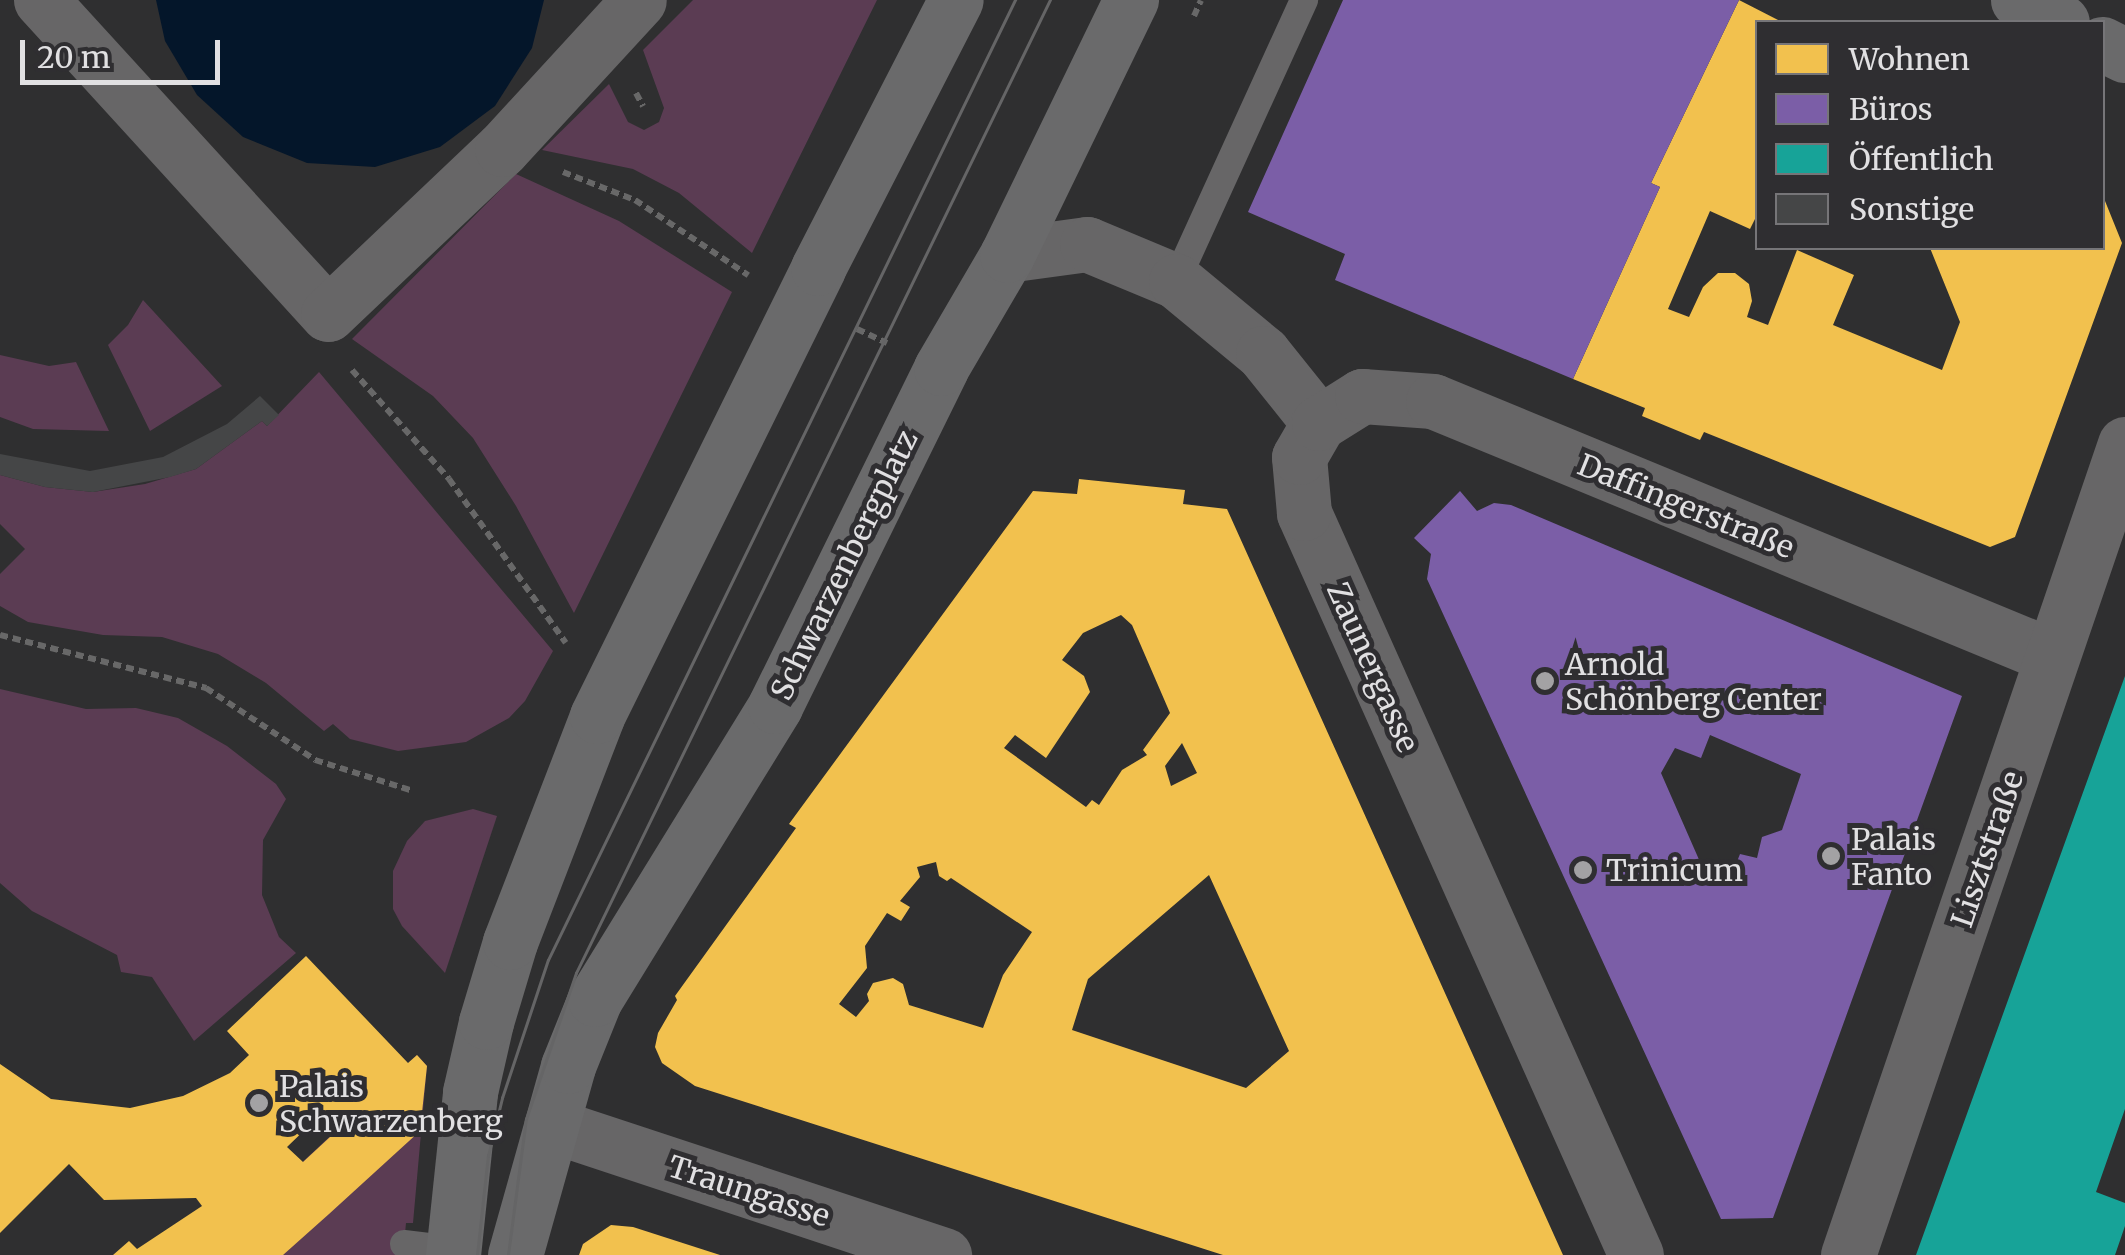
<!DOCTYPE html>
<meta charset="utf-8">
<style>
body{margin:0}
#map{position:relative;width:2125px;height:1255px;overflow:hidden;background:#2f2f30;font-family:Merriweather,serif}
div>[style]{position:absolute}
.green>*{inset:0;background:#5b3c53}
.water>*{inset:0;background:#04162a}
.homes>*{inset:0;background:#f2c14e}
.offices>*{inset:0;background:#7b5ea7}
.public>*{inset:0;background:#17a398}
.building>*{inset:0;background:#454647}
.path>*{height:6px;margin-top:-3px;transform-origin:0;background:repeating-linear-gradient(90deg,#686868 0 8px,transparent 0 13px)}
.lane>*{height:28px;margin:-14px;padding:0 14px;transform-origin:14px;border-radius:14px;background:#676667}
.street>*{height:55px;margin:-27.5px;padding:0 27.5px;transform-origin:27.5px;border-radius:27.5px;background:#676667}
.secondary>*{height:55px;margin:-27.5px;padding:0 27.5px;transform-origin:27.5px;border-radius:27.5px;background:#6a6a6b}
.tram>*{height:2.5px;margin:-1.25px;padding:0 1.25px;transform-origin:1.25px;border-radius:1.25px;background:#656566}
.dots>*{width:28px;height:28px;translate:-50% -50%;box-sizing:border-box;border:5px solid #2f2e31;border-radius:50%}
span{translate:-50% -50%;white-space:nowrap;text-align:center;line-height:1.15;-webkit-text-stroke:10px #2f2e31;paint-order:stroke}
.street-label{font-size:30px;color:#e1e0e2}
.poi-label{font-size:30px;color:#e1e0e2}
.left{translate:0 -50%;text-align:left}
.legend{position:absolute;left:1755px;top:20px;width:350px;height:230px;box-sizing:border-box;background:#2f2e31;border:2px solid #767578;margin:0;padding:12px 18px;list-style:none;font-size:30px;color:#e1e0e2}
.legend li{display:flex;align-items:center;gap:20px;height:50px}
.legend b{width:50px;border:2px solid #767578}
.scale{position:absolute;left:20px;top:40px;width:200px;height:45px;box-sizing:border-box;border:5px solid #e1e0e2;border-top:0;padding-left:12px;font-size:30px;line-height:35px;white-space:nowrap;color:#e1e0e2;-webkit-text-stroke:8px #2f2e31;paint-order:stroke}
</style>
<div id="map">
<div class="green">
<i style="clip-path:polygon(693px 0,877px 0,752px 253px,679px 193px,633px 169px,542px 150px,609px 84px,628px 122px,644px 130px,659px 122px,664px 108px,643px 50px)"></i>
<i style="clip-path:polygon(516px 174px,619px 221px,732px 292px,574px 613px,516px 506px,473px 438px,433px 396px,352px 339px)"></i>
<i style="clip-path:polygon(143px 300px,222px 386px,150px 431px,108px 345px,128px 325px)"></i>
<i style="clip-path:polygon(0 355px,49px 366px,76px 362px,109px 431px,33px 429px,0 417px)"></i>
<i style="clip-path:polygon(319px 372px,553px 651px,525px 701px,509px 718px,466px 742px,398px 751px,350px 739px,333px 724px,324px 731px,266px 683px,218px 654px,162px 637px,103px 635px,28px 622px,0 606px,0 574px,25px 549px,0 524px,0 475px,45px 487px,93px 492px,145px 484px,196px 469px,262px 421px,267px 426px)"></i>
<i style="clip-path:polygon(0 689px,86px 709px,136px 708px,178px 718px,227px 746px,276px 784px,286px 799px,263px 840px,262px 895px,279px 937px,296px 953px,194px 1041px,152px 977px,121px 972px,117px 955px,32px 911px,0 883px)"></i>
<i style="clip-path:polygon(473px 809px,497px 816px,445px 973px,402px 926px,393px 909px,393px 871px,407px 841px,425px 821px)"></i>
<i style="clip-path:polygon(417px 1055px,427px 1066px,413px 1223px,406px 1223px,403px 1255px,203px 1255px)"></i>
</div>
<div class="water">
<i style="clip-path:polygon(156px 0,544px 0,532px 48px,495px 106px,440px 147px,375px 167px,307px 163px,243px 137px,197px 95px,165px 41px)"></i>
</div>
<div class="homes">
<i style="clip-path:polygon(1739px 0,1782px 22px,1758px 22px,1758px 213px,1750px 229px,1710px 211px,1668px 309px,1689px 317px,1703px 287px,1718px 273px,1735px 273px,1749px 284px,1752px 301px,1747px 317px,1768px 325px,1797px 250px,1854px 275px,1833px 325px,1942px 370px,1960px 322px,1930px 248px,2102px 248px,2103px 196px,2122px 243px,2015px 537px,1990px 547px,1704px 432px,1700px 440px,1642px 416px,1645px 408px,1573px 379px,1660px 187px,1651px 183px)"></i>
<i style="clip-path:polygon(evenodd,1079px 479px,1185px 490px,1183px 504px,1227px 509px,1563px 1255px,1223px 1255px,695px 1086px,662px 1063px,655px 1047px,658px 1033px,677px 1000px,675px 996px,796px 828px,789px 824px,1033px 491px,1077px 494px,1079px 479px,1121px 615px,1132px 625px,1170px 713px,1143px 750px,1147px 755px,1122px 770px,1099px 805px,1092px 800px,1086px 807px,1004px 748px,1015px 735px,1046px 758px,1090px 692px,1084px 676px,1062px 660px,1083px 633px,1121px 615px,1079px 479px,1182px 743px,1197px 773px,1171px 786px,1165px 766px,1182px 743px,1079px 479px,936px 862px,939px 876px,947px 881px,951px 878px,1032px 932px,1003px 975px,983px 1028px,909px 1005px,903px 984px,893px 978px,873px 983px,867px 994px,869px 1001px,856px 1017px,839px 1004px,867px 968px,865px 946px,887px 913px,901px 921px,910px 907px,900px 901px,920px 877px,917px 867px,936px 862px,1079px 479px,1209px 875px,1289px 1051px,1246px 1088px,1072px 1030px,1088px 979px,1209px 875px)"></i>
<i style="clip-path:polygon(evenodd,306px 956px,408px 1063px,417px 1055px,427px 1066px,420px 1131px,329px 1214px,283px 1255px,113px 1255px,129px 1241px,137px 1249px,202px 1206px,196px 1198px,104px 1200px,69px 1164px,0 1233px,0 1064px,51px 1099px,130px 1108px,183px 1096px,230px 1073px,249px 1055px,227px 1031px,306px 956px,314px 1121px,330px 1137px,303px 1162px,287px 1147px,314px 1121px)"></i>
<i style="clip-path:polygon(611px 1225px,633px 1227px,720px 1255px,579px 1255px,583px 1244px)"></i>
</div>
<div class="offices">
<i style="clip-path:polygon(1343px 0,1739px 0,1651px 183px,1660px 187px,1573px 379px,1335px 280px,1345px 254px,1248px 212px)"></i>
<i style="clip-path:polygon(evenodd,1460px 491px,1477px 511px,1494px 503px,1511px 505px,1962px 696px,1773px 1218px,1721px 1219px,1427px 579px,1431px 554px,1414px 538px,1460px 491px,1710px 735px,1801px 774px,1782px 830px,1762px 837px,1757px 858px,1740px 854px,1730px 879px,1704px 871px,1661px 773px,1675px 748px,1701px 758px,1710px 735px)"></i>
</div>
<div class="public">
<i style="clip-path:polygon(2125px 676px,2125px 1109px,2096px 1192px,2125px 1203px,2125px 1226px,2115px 1255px,1916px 1255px)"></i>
</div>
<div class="building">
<i style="clip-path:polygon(260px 396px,279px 415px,267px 426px,262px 421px,196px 469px,170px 477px,93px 492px,45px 487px,0 475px,0 454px,90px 471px,163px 457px,227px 424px)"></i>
</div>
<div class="path">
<i style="left:1194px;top:16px;width:17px;rotate:-66deg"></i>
<i style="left:636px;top:93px;width:15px;rotate:62deg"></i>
<i style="left:563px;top:172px;width:77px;rotate:21.3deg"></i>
<i style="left:635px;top:200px;width:136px;rotate:33.6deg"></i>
<i style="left:857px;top:329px;width:33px;rotate:25deg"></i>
<i style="left:352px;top:370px;width:146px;rotate:48.3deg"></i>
<i style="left:449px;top:479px;width:201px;rotate:54.5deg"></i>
<i style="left:0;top:635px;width:213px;rotate:14.4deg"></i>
<i style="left:206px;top:688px;width:131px;rotate:33.4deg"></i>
<i style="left:315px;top:760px;width:100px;rotate:17.5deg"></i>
</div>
<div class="lane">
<i style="left:1176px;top:281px;width:309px;rotate:-65.5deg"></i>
<i style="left:404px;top:1244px;width:50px;rotate:6.8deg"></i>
</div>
<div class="street">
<i style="left:41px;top:0;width:425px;rotate:47.6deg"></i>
<i style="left:328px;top:314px;width:240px;rotate:-43.5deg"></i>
<i style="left:502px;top:149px;width:202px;rotate:-47.4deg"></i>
<i style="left:1007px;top:255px;width:81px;rotate:-7.8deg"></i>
<i style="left:1087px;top:244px;width:96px;rotate:22.6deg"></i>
<i style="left:1176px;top:281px;width:113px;rotate:39.6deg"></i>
<i style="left:1263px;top:353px;width:90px;rotate:51.3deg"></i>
<i style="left:554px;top:1126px;width:411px;rotate:18.3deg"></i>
<i style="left:1636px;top:1255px;width:813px;rotate:-114.11deg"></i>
<i style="left:1304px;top:513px;width:56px;rotate:-95.1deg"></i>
<i style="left:1299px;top:457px;width:39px;rotate:-60deg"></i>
<i style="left:1319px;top:423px;width:51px;rotate:-32.1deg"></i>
<i style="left:1362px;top:396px;width:71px;rotate:4deg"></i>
<i style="left:1433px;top:401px;width:669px;rotate:22.39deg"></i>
<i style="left:1848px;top:1255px;width:857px;rotate:-71.14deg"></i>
</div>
<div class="secondary">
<i style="left:2018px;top:0;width:49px;rotate:26.6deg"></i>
<i style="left:2102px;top:44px;width:25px;rotate:26deg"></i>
<i style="left:453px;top:1255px;width:164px;rotate:-84deg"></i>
<i style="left:470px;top:1092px;width:72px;rotate:-77.1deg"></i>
<i style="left:486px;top:1022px;width:84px;rotate:-73.3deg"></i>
<i style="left:510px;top:942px;width:242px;rotate:-68.9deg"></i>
<i style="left:597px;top:716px;width:500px;rotate:-63.7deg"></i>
<i style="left:818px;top:268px;width:301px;rotate:-62.8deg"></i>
<i style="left:515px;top:1255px;width:196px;rotate:-74.3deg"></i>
<i style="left:568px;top:1066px;width:72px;rotate:-68.1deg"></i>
<i style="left:595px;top:999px;width:344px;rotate:-58.4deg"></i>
<i style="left:775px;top:706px;width:377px;rotate:-63.8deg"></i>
<i style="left:941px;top:368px;width:131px;rotate:-59.7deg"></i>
<i style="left:1007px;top:255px;width:284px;rotate:-64.1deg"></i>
</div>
<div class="tram">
<i style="left:477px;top:1255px;width:100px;rotate:-83.7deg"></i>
<i style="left:488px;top:1156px;width:60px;rotate:-76.4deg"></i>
<i style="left:502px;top:1098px;width:145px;rotate:-71.6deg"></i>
<i style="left:548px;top:960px;width:1068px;rotate:-64.06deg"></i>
<i style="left:508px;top:1255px;width:137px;rotate:-82.5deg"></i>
<i style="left:526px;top:1119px;width:154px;rotate:-71.1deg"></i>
<i style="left:576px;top:973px;width:1082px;rotate:-64.03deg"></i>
</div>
<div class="dots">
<i style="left:1545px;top:681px;background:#a3a2a4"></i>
<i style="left:1831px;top:856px;background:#a3a2a4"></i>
<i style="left:1583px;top:870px;background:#a3a2a4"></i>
<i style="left:259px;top:1103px;background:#a3a2a4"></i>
</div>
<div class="street-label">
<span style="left:1686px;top:506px;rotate:22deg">Daffingerstraße</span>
<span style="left:844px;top:565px;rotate:-64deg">Schwarzenbergplatz</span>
<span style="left:1373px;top:667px;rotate:66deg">Zaunergasse</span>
<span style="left:1987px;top:849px;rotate:-71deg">Lisztstraße</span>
<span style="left:749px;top:1191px;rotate:18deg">Traungasse</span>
</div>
<div class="poi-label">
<span class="left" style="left:1565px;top:681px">Arnold<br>Schönberg Center</span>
<span class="left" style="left:1851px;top:856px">Palais<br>Fanto</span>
<span class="left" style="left:1606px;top:870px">Trinicum</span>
<span class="left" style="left:279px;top:1103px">Palais<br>Schwarzenberg</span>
</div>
<ul class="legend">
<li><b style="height:28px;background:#f2c14e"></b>Wohnen</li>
<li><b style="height:28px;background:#7b5ea7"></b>Büros</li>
<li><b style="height:28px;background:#17a398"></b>Öffentlich</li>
<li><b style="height:28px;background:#454647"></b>Sonstige</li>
</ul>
<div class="scale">20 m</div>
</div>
